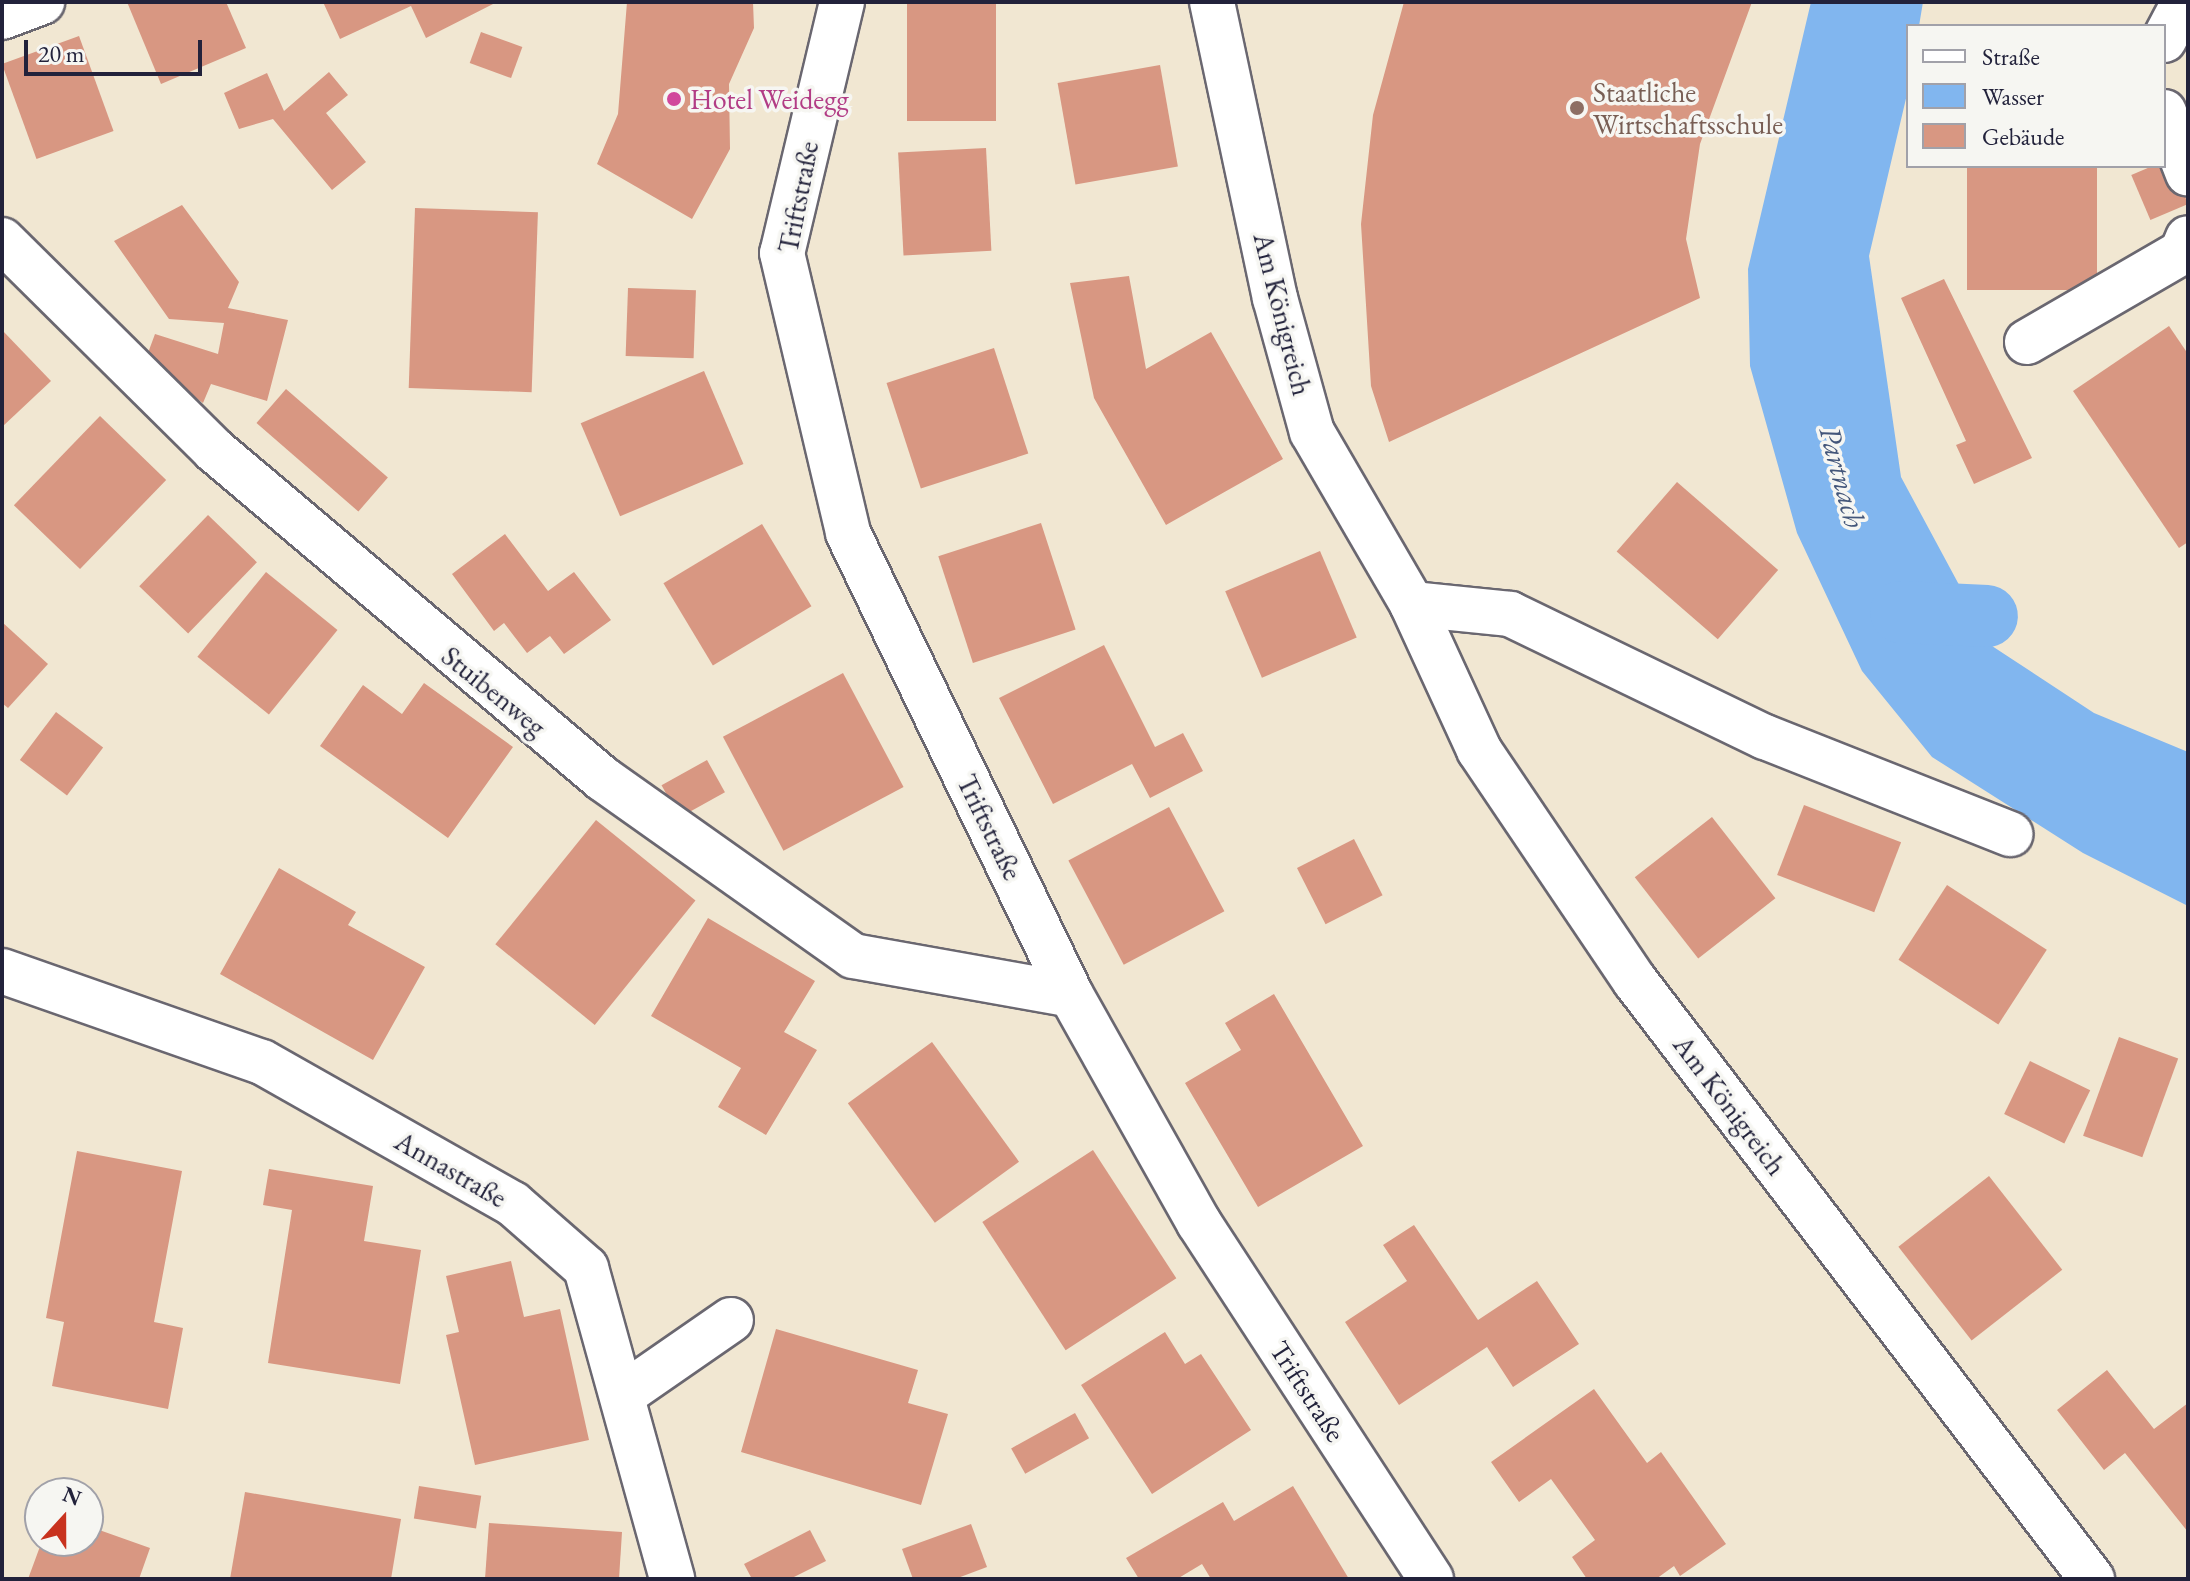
<!DOCTYPE html>
<meta charset="utf-8">
<style>
body{margin:0}
#map{position:relative;width:2190px;height:1581px;overflow:hidden;background:#f1e7d2;font-family:"EB Garamond",serif}
div>[style]{position:absolute}
.water>*{inset:0;background:#81b6ef}
.canal>*{height:62px;margin:-31px;padding:0 31px;transform-origin:31px;border-radius:31px;background:#81b6ef}
.building>*{inset:0;background:#d89782;transform-origin:0 0}
.roads{filter:drop-shadow(2px 0 #6a6770) drop-shadow(-2px 0 #6a6770) drop-shadow(0 2px #6a6770) drop-shadow(0 -2px #6a6770)}
.minor>*{height:44px;margin:-22px;padding:0 22px;transform-origin:22px;border-radius:22px;background:#fff}
.dots>*{width:22px;height:22px;translate:-50% -50%;box-sizing:border-box;border:4px solid #f6f6f2;border-radius:50%}
span{translate:-50% -50%;white-space:nowrap;text-align:center;line-height:1.15;-webkit-text-stroke:7px #f6f6f2;paint-order:stroke}
.education-label{font-size:28px;color:#785e54}
.left{translate:0 -50%;text-align:left}
.hotel-label{font-size:28px;color:#b23c85}
.street-label{font-size:28px;color:#22223b}
.water-label{font-size:30px;color:#43567a;font-style:italic}
.frame{position:absolute;inset:0;border:4px solid #22223b;pointer-events:none}
.legend{position:absolute;left:1906px;top:24px;width:260px;height:144px;box-sizing:border-box;background:#f6f6f2;border:2px solid #a1a1a9;margin:0;padding:10px 14px;list-style:none;font-size:24px;color:#22223b}
.legend li{display:flex;align-items:center;gap:16px;height:40px}
.legend b{width:40px;border:2px solid #a1a1a9}
.north{position:absolute;left:24px;top:1477px;width:80px;height:80px;box-sizing:border-box;background:#f6f6f2;border:2px solid #a1a1a9;border-radius:50%;rotate:21deg;font-size:22px;font-weight:700;line-height:32px;text-align:center;color:#22223b}
.north::after{content:'';display:block;margin:auto;width:28px;height:36px;background:#c8321e;clip-path:polygon(50% 0,100% 100%,50% 72%,0 100%)}
.scale{position:absolute;left:24px;top:40px;width:178px;height:36px;box-sizing:border-box;border:4px solid #22223b;border-top:0;padding-left:10px;font-size:24px;line-height:28px;white-space:nowrap;color:#22223b;-webkit-text-stroke:6px #f6f6f2;paint-order:stroke}
</style>
<div id="map">
<div class="water">
<i style="clip-path:polygon(1811px 2px,1923px 2px,1919px 26px,1908px 26px,1908px 90px,1869px 256px,1901px 477px,1992px 646px,2094px 713px,2188px 752px,2188px 906px,2083px 853px,1932px 757px,1862px 671px,1797px 533px,1750px 366px,1748px 269px)"></i>
</div>
<div class="canal">
<i style="left:1901px;top:612px;width:86px;rotate:2.7deg"></i>
</div>
<div class="building">
<i style="clip-path:polygon(127px 2px,226px 2px,246px 48px,161px 84px)"></i>
<i style="clip-path:polygon(323px 2px,497px 2px,426px 38px,411px 6px,340px 39px)"></i>
<i style="clip-path:polygon(627px 2px,753px 2px,754px 28px,729px 84px,730px 149px,692px 219px,597px 164px,618px 114px)"></i>
<i style="left:907px;top:2px;width:89px;height:119px"></i>
<i style="clip-path:polygon(1404px 2px,1752px 2px,1700px 144px,1686px 239px,1700px 298px,1389px 442px,1371px 386px,1361px 224px,1373px 115px)"></i>
<i style="left:481px;top:32px;width:44px;height:33px;rotate:20deg"></i>
<i style="left:79px;top:36px;width:101px;height:82px;rotate:70deg"></i>
<i style="left:1160px;top:65px;width:103px;height:104px;rotate:80deg"></i>
<i style="clip-path:polygon(329px 72px,348px 95px,326px 113px,366px 162px,332px 190px,273px 119px,239px 129px,224px 93px,267px 73px,284px 111px)"></i>
<i style="left:986px;top:148px;width:103px;height:88px;rotate:87deg"></i>
<i style="left:2169px;top:159px;width:49px;height:41px;rotate:67deg"></i>
<i style="left:1967px;top:166px;width:130px;height:124px"></i>
<i style="clip-path:polygon(182px 205px,239px 282px,228px 308px,288px 320px,267px 401px,211px 384px,203px 403px,145px 361px,155px 334px,218px 354px,224px 323px,169px 319px,114px 241px)"></i>
<i style="left:415px;top:208px;width:123px;height:180px;rotate:2deg"></i>
<i style="clip-path:polygon(1129px 276px,1146px 369px,1211px 332px,1283px 459px,1166px 525px,1094px 398px,1070px 283px)"></i>
<i style="clip-path:polygon(1944px 279px,2032px 458px,1974px 484px,1956px 445px,1966px 441px,1901px 298px)"></i>
<i style="left:628px;top:288px;width:68px;height:68px;rotate:2deg"></i>
<i style="clip-path:polygon(2169px 326px,2188px 354px,2188px 542px,2179px 548px,2073px 391px)"></i>
<i style="clip-path:polygon(2px 330px,51px 381px,2px 427px)"></i>
<i style="left:994px;top:348px;width:111px;height:113px;rotate:72deg"></i>
<i style="left:704px;top:371px;width:101px;height:134px;rotate:67deg"></i>
<i style="left:286px;top:389px;width:135px;height:45px;rotate:41deg"></i>
<i style="left:100px;top:416px;width:92px;height:124px;rotate:44deg"></i>
<i style="left:1677px;top:482px;width:134px;height:92px;rotate:41deg"></i>
<i style="left:208px;top:515px;width:68px;height:99px;rotate:44deg"></i>
<i style="left:1041px;top:523px;width:112px;height:108px;rotate:72deg"></i>
<i style="left:762px;top:524px;width:96px;height:115px;rotate:59deg"></i>
<i style="clip-path:polygon(505px 534px,548px 591px,574px 572px,611px 620px,564px 654px,550px 636px,527px 653px,504px 623px,494px 631px,452px 574px)"></i>
<i style="left:1320px;top:551px;width:94px;height:103px;rotate:67deg"></i>
<i style="left:266px;top:572px;width:92px;height:109px;rotate:39deg"></i>
<i style="clip-path:polygon(2px 622px,48px 664px,8px 708px,2px 703px)"></i>
<i style="clip-path:polygon(1104px 645px,1155px 747px,1183px 733px,1203px 771px,1150px 798px,1132px 764px,1053px 804px,999px 698px)"></i>
<i style="left:843px;top:673px;width:129px;height:136px;rotate:62deg"></i>
<i style="clip-path:polygon(424px 683px,513px 747px,448px 838px,320px 746px,363px 685px,402px 714px)"></i>
<i style="left:56px;top:712px;width:59px;height:60px;rotate:37deg"></i>
<i style="left:707px;top:760px;width:37px;height:52px;rotate:61deg"></i>
<i style="left:1804px;top:805px;width:104px;height:75px;rotate:21deg"></i>
<i style="left:1169px;top:807px;width:118px;height:114px;rotate:62deg"></i>
<i style="left:1712px;top:817px;width:103px;height:98px;rotate:52deg"></i>
<i style="left:596px;top:820px;width:128px;height:160px;rotate:39deg"></i>
<i style="left:1354px;top:839px;width:63px;height:64px;rotate:63deg"></i>
<i style="clip-path:polygon(279px 868px,356px 912px,348px 925px,425px 967px,373px 1060px,220px 974px)"></i>
<i style="left:1947px;top:885px;width:119px;height:89px;rotate:33deg"></i>
<i style="clip-path:polygon(708px 918px,815px 981px,784px 1032px,817px 1050px,766px 1135px,718px 1107px,741px 1068px,651px 1016px)"></i>
<i style="clip-path:polygon(1274px 994px,1363px 1146px,1258px 1207px,1185px 1083px,1241px 1050px,1225px 1023px)"></i>
<i style="left:2119px;top:1037px;width:63px;height:105px;rotate:20deg"></i>
<i style="left:932px;top:1042px;width:148px;height:104px;rotate:54deg"></i>
<i style="left:2030px;top:1061px;width:67px;height:59px;rotate:26deg"></i>
<i style="left:1093px;top:1150px;width:153px;height:132px;rotate:57deg"></i>
<i style="clip-path:polygon(77px 1151px,182px 1171px,154px 1322px,183px 1328px,168px 1409px,52px 1386px,64px 1322px,46px 1318px)"></i>
<i style="clip-path:polygon(269px 1169px,373px 1186px,364px 1241px,421px 1250px,400px 1384px,268px 1363px,292px 1210px,263px 1205px)"></i>
<i style="left:1989px;top:1176px;width:119px;height:115px;rotate:52deg"></i>
<i style="clip-path:polygon(1414px 1225px,1478px 1320px,1537px 1281px,1579px 1344px,1513px 1387px,1487px 1347px,1399px 1405px,1345px 1322px,1407px 1281px,1383px 1245px)"></i>
<i style="clip-path:polygon(511px 1261px,524px 1317px,560px 1309px,589px 1440px,475px 1465px,446px 1335px,459px 1332px,446px 1276px)"></i>
<i style="clip-path:polygon(776px 1329px,918px 1370px,908px 1403px,948px 1414px,921px 1505px,741px 1452px)"></i>
<i style="clip-path:polygon(1165px 1332px,1185px 1364px,1201px 1354px,1251px 1430px,1152px 1494px,1081px 1385px)"></i>
<i style="clip-path:polygon(2107px 1370px,2154px 1429px,2188px 1403px,2188px 1532px,2125px 1453px,2104px 1470px,2057px 1410px)"></i>
<i style="clip-path:polygon(1594px 1389px,1647px 1463px,1661px 1452px,1726px 1544px,1680px 1576px,1674px 1566px,1656px 1579px,1587px 1579px,1572px 1557px,1595px 1540px,1551px 1479px,1519px 1502px,1491px 1462px)"></i>
<i style="left:1075px;top:1413px;width:29px;height:73px;rotate:61deg"></i>
<i style="left:419px;top:1486px;width:63px;height:33px;rotate:9deg"></i>
<i style="clip-path:polygon(1293px 1486px,1349px 1579px,1211px 1579px,1202px 1564px,1177px 1579px,1139px 1579px,1126px 1558px,1223px 1502px,1234px 1521px)"></i>
<i style="clip-path:polygon(245px 1492px,401px 1519px,391px 1579px,230px 1579px)"></i>
<i style="clip-path:polygon(489px 1523px,622px 1532px,619px 1579px,485px 1579px)"></i>
<i style="clip-path:polygon(971px 1524px,987px 1567px,955px 1579px,913px 1579px,902px 1549px)"></i>
<i style="clip-path:polygon(88px 1526px,150px 1548px,139px 1579px,28px 1579px,42px 1541px,88px 1541px)"></i>
<i style="clip-path:polygon(810px 1530px,826px 1561px,790px 1579px,752px 1579px,744px 1564px)"></i>
</div>
<div class="roads">
<div class="minor">
<i style="left:842px;top:2px;width:258px;rotate:103.4deg"></i>
<i style="left:782px;top:253px;width:288px;rotate:76.7deg"></i>
<i style="left:848px;top:533px;width:513px;rotate:64.23deg"></i>
<i style="left:1071px;top:995px;width:261px;rotate:60.7deg"></i>
<i style="left:1199px;top:1223px;width:425px;rotate:56.9deg"></i>
<i style="left:1212px;top:2px;width:303px;rotate:78deg"></i>
<i style="left:1275px;top:298px;width:139px;rotate:74.6deg"></i>
<i style="left:1312px;top:432px;width:199px;rotate:59.8deg"></i>
<i style="left:1412px;top:604px;width:161px;rotate:65.3deg"></i>
<i style="left:1479px;top:750px;width:279px;rotate:56deg"></i>
<i style="left:1635px;top:981px;width:753px;rotate:52.61deg"></i>
<i style="left:2px;top:17px;width:43px;rotate:-20.6deg"></i>
<i style="left:2164px;top:40px;width:43px;rotate:-62.2deg"></i>
<i style="left:2164px;top:112px;width:66px;rotate:68.8deg"></i>
<i style="left:2px;top:240px;width:298px;rotate:44.7deg"></i>
<i style="left:214px;top:450px;width:509px;rotate:40.22deg"></i>
<i style="left:603px;top:779px;width:306px;rotate:35.3deg"></i>
<i style="left:853px;top:956px;width:221px;rotate:10.1deg"></i>
<i style="left:2027px;top:342px;width:179px;rotate:-30.1deg"></i>
<i style="left:2182px;top:252px;width:15px;rotate:-67deg"></i>
<i style="left:1412px;top:604px;width:99px;rotate:5.8deg"></i>
<i style="left:1510px;top:614px;width:283px;rotate:25.8deg"></i>
<i style="left:1765px;top:737px;width:264px;rotate:21.6deg"></i>
<i style="left:2px;top:971px;width:275px;rotate:19.3deg"></i>
<i style="left:262px;top:1062px;width:288px;rotate:29.5deg"></i>
<i style="left:513px;top:1204px;width:97px;rotate:41.2deg"></i>
<i style="left:586px;top:1268px;width:323px;rotate:74.5deg"></i>
<i style="left:624px;top:1394px;width:130px;rotate:-34.7deg"></i>
</div>
</div>
<div class="dots">
<i style="left:674px;top:99px;background:#d1479c"></i>
<i style="left:1577px;top:108px;background:#8d6e63"></i>
</div>
<div class="education-label">
<span class="left" style="left:1593px;top:108px">Staatliche<br>Wirtschaftsschule</span>
</div>
<div class="hotel-label">
<span class="left" style="left:690px;top:99px">Hotel Weidegg</span>
</div>
<div class="street-label">
<span style="left:798px;top:197px;rotate:-79deg">Triftstraße</span>
<span style="left:1283px;top:314px;rotate:76deg">Am Königreich</span>
<span style="left:494px;top:691px;rotate:39deg">Stuibenweg</span>
<span style="left:990px;top:827px;rotate:64deg">Triftstraße</span>
<span style="left:1730px;top:1105px;rotate:53deg">Am Königreich</span>
<span style="left:451px;top:1169px;rotate:30deg">Annastraße</span>
<span style="left:1308px;top:1391px;rotate:57deg">Triftstraße</span>
</div>
<div class="water-label">
<span style="left:1842px;top:477px;rotate:75deg">Partnach</span>
</div>
<div class="frame"></div>
<ul class="legend">
<li><b style="height:10px;background:#fff"></b>Straße</li>
<li><b style="height:22px;background:#81b6ef"></b>Wasser</li>
<li><b style="height:22px;background:#d89782"></b>Gebäude</li>
</ul>
<div class="north">N</div>
<div class="scale">20 m</div>
</div>
